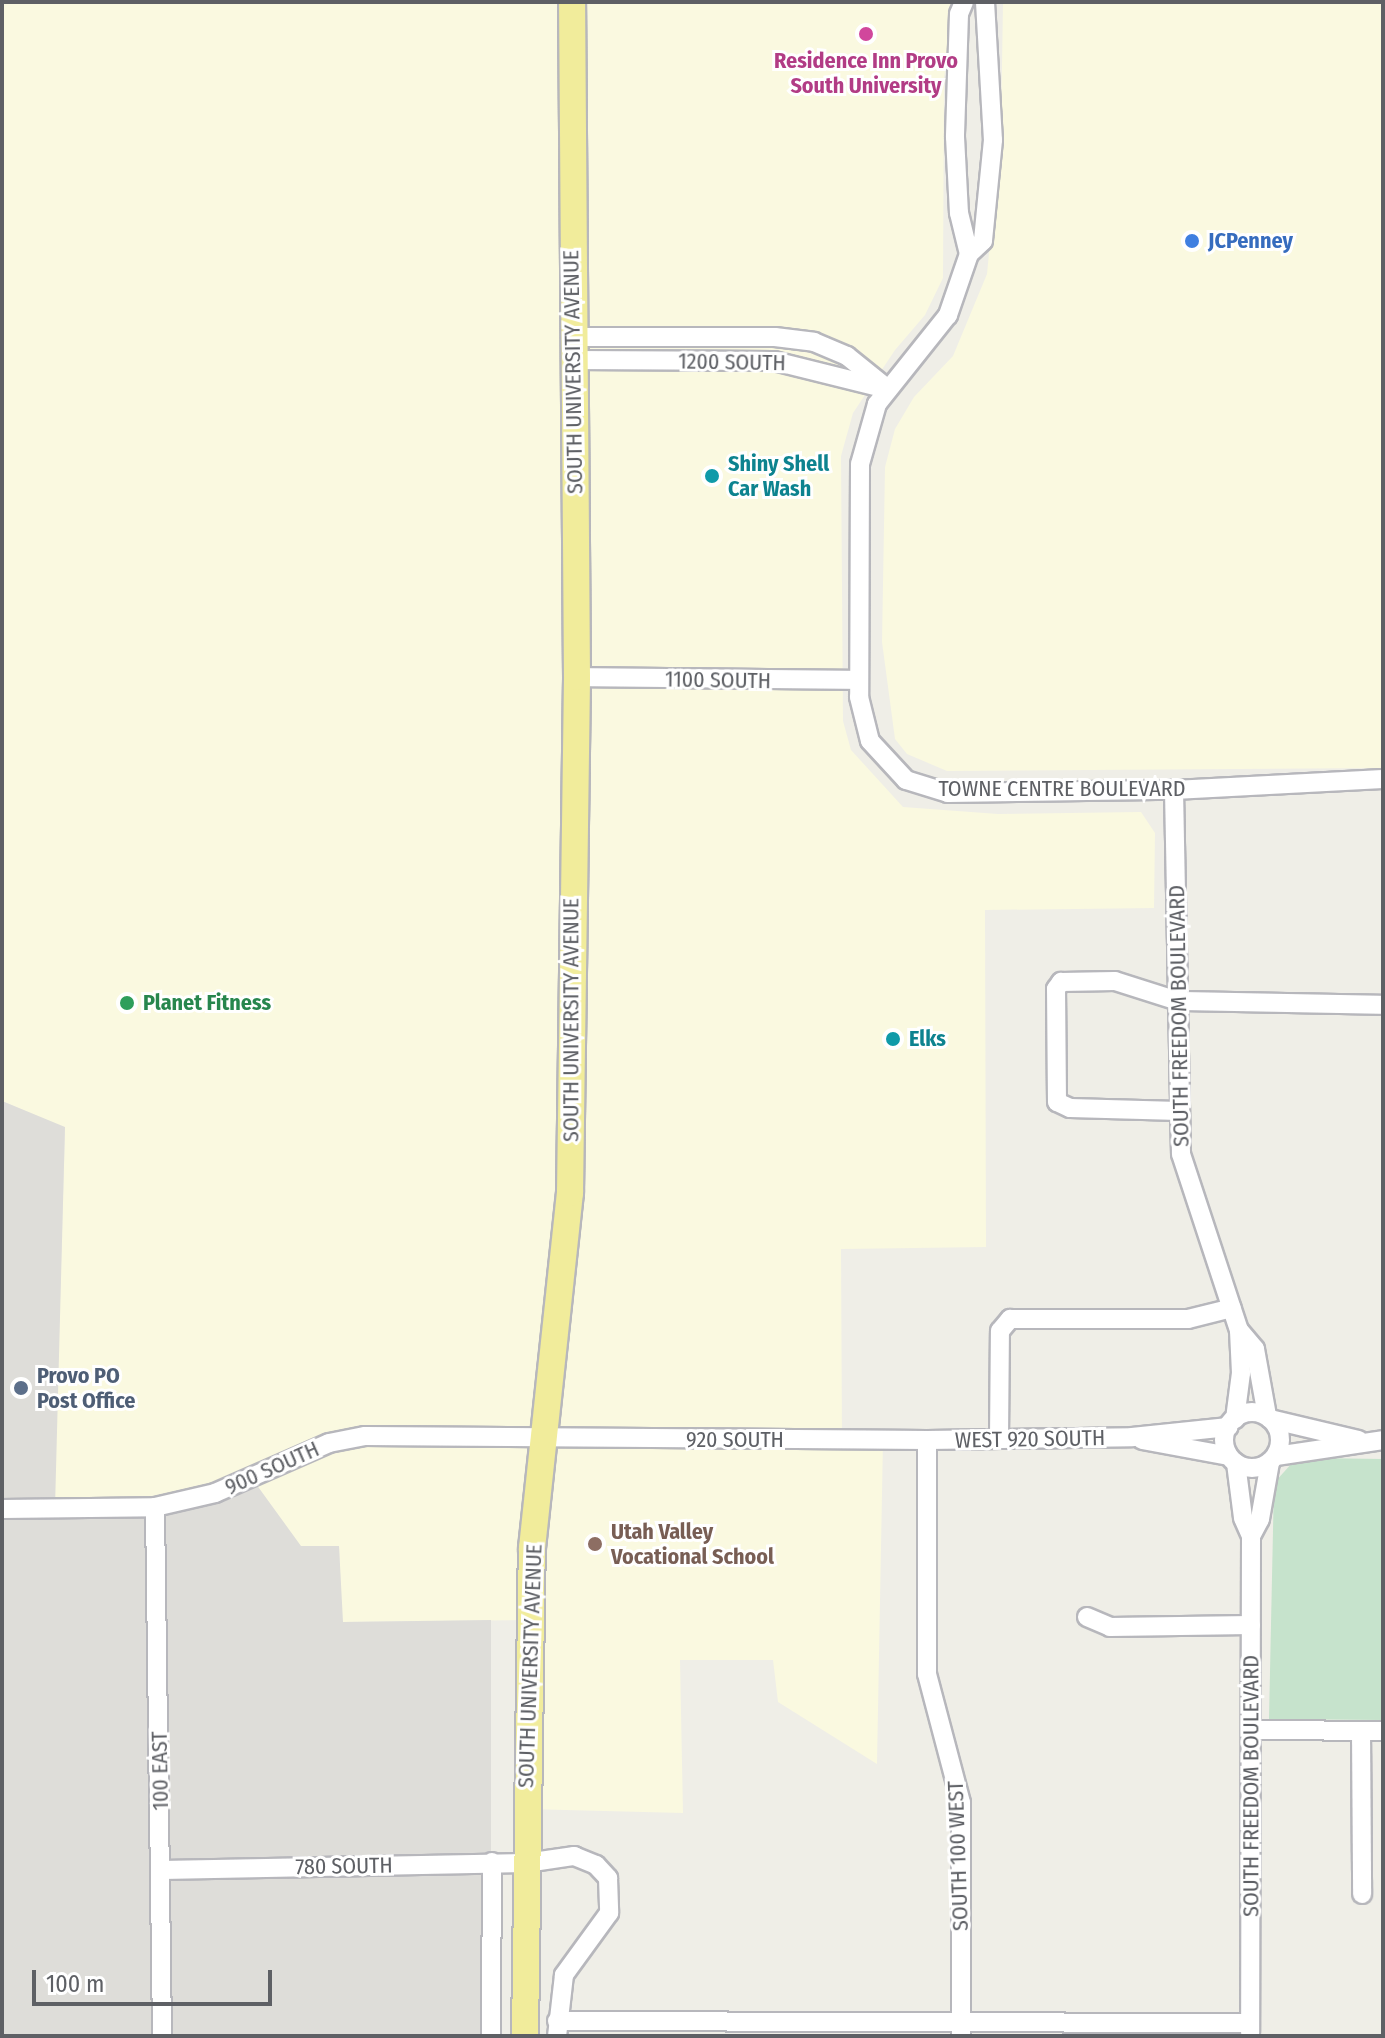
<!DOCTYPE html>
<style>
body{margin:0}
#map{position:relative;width:1385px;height:2038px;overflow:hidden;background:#efeee7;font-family:"Fira Sans Condensed",sans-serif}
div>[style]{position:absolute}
.commercial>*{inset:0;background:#faf9e0}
.industrial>*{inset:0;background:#deddd9}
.green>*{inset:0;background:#c6e3cc}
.roads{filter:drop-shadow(2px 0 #b7b7bc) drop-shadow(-2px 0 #b7b7bc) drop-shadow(0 2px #b7b7bc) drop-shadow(0 -2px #b7b7bc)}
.minor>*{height:18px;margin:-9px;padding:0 9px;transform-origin:9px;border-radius:9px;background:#fff}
.minor>.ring{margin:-9px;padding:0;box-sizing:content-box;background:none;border:18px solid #fff;border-radius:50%}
.highway>*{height:26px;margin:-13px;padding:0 13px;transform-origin:13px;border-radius:13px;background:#f1ec9b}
.dots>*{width:22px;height:22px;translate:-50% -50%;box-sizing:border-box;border:4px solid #fff;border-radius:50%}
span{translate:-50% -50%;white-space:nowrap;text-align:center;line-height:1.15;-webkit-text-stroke:6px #fff;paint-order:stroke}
.hotel-label{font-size:22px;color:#b23c85;font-weight:700}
.shop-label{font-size:22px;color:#366cbe;font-weight:700}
.left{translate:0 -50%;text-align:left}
.street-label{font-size:22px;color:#5e6065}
.culture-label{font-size:22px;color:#0d838f;font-weight:700}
.leisure-label{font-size:22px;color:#27864d;font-weight:700}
.service-label{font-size:22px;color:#4e5e75;font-weight:700}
.education-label{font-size:22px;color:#785e54;font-weight:700}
.frame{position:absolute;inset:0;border:4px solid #5e6065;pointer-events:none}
.scale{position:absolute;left:32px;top:1970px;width:240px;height:36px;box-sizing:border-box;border:4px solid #5e6065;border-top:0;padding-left:10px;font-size:24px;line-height:28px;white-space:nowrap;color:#5e6065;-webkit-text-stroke:6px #fff;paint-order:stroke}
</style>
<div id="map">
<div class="commercial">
<i style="clip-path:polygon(2px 2px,955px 2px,944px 78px,943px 278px,925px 315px,895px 350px,853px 413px,841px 456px,843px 721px,851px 750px,903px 807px,998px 814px,1141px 812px,1155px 833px,1154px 908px,985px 910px,986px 1247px,841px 1249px,842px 1440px,883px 1440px,877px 1764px,778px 1702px,773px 1660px,680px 1660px,683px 1813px,526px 1809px,527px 1620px,342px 1622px,339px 1546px,301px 1547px,251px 1477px,155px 1507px,54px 1508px,65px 1128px,2px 1101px)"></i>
<i style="clip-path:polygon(1003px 2px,1383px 2px,1383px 768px,947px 771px,907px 754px,895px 739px,882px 642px,885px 467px,895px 429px,914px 397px,953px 356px,987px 274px,1001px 129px)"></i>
</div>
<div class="industrial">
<i style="clip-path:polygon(2px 1101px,65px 1127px,55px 1508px,155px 1507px,251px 1477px,301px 1546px,339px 1546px,343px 1622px,491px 1620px,491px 2036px,2px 2036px)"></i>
</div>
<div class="green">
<i style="clip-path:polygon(1311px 1458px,1383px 1459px,1383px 1720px,1269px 1719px,1274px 1483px,1293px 1462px)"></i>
</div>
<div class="roads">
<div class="minor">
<i style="left:964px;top:2px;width:13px;rotate:113deg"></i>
<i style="left:959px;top:14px;width:123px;rotate:91.9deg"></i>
<i style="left:955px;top:137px;width:76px;rotate:87deg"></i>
<i style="left:959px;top:213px;width:42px;rotate:76.3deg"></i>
<i style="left:985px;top:2px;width:138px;rotate:86.7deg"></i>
<i style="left:993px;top:140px;width:101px;rotate:95.7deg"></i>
<i style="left:983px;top:241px;width:19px;rotate:137deg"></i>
<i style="left:969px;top:254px;width:65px;rotate:109deg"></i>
<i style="left:948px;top:315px;width:114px;rotate:128.6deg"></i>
<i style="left:877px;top:404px;width:62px;rotate:105.8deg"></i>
<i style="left:860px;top:464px;width:233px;rotate:90.2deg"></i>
<i style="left:859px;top:697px;width:45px;rotate:76deg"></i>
<i style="left:870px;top:741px;width:53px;rotate:47.3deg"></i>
<i style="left:906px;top:780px;width:44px;rotate:17.2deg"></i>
<i style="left:948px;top:793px;width:226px;rotate:-0.8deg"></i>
<i style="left:1174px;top:790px;width:209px;rotate:-3deg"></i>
<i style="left:572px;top:337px;width:203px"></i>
<i style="left:775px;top:337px;width:39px;rotate:7deg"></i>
<i style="left:814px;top:342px;width:36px;rotate:23deg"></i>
<i style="left:847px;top:356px;width:53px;rotate:38.8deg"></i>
<i style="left:572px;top:360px;width:202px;rotate:0.3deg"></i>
<i style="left:774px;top:361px;width:111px;rotate:14deg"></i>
<i style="left:577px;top:677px;width:282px;rotate:0.6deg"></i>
<i style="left:1174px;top:790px;width:364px;rotate:88.9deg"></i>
<i style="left:1181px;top:1154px;width:185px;rotate:71.8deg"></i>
<i style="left:1239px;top:1330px;width:25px;rotate:50deg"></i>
<i style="left:1255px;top:1349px;width:68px;rotate:79.8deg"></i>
<i style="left:1179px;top:1111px;width:109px;rotate:-178.4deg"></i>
<i style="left:1070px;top:1108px;width:14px;rotate:-155deg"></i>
<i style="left:1057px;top:1102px;width:113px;rotate:-90.5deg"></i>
<i style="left:1056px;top:989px;width:9px;rotate:-54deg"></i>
<i style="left:1061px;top:982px;width:54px;rotate:-1.1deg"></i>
<i style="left:1115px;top:981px;width:66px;rotate:17.6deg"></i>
<i style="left:1178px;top:1001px;width:205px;rotate:1.1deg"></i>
<i class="ring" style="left:1224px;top:1412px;width:38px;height:38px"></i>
<i style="left:1235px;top:1419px;width:46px;rotate:-82.6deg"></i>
<i style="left:1241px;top:1373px;width:43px;rotate:-92.7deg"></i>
<i style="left:1270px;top:1419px;width:91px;rotate:13.3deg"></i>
<i style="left:999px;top:1439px;width:108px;rotate:-89.5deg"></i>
<i style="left:1000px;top:1331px;width:16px;rotate:-50deg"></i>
<i style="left:1010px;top:1319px;width:178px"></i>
<i style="left:1188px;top:1319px;width:45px;rotate:-14deg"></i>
<i style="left:927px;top:1440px;width:234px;rotate:90deg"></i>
<i style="left:927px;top:1674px;width:133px;rotate:75.2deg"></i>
<i style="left:961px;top:1803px;width:233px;rotate:90deg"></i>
<i style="left:1142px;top:1440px;width:88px;rotate:10.4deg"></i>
<i style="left:1276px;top:1456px;width:108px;rotate:-8.5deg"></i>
<i style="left:1236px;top:1463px;width:55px;rotate:82.7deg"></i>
<i style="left:1243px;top:1518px;width:20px;rotate:66deg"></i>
<i style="left:1251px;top:1536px;width:497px;rotate:90.1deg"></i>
<i style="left:155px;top:1507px;width:529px;rotate:89.24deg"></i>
<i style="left:2px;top:1509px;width:153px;rotate:-0.7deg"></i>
<i style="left:155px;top:1507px;width:62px;rotate:-13.1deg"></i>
<i style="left:215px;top:1493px;width:124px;rotate:-23.7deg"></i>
<i style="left:329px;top:1443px;width:37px;rotate:-11deg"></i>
<i style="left:365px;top:1436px;width:562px;rotate:0.41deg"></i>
<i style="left:927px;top:1440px;width:205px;rotate:-0.8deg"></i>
<i style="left:1132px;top:1437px;width:97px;rotate:-5.9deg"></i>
<i style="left:1251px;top:1536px;width:19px;rotate:-62deg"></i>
<i style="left:1260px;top:1519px;width:58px;rotate:-80deg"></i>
<i style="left:1087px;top:1617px;width:25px;rotate:23deg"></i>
<i style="left:1110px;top:1627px;width:141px;rotate:-0.8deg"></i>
<i style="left:1251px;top:1730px;width:132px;rotate:0.4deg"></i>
<i style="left:1361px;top:1731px;width:163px;rotate:89.6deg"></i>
<i style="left:162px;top:1870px;width:364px;rotate:-1.1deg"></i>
<i style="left:526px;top:1863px;width:49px;rotate:-8.3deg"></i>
<i style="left:574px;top:1856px;width:24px;rotate:22deg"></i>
<i style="left:596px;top:1865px;width:18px;rotate:47deg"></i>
<i style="left:608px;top:1878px;width:35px;rotate:88deg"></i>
<i style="left:609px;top:1913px;width:77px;rotate:126deg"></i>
<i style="left:564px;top:1975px;width:61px;rotate:96.5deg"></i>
<i style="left:557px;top:2021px;width:693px;rotate:0.17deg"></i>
<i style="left:491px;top:2036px;width:174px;rotate:-89.7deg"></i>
</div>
<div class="highway">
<i style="left:525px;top:2036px;width:488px;rotate:-89.2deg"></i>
<i style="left:532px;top:1548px;width:357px;rotate:-83.9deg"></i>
<i style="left:570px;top:1193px;width:516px;rotate:-89.22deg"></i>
<i style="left:577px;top:677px;width:675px;rotate:-90.42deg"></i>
</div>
</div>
<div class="dots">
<i style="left:866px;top:34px;background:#d1479c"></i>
<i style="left:1192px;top:241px;background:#3f7fe0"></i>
<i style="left:712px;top:476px;background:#0f9aa8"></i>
<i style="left:127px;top:1003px;background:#2e9e5b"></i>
<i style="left:893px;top:1039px;background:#0f9aa8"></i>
<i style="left:21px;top:1388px;background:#5c6f8a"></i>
<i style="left:595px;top:1544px;background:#8d6e63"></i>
</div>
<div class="hotel-label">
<span style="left:866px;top:73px">Residence Inn Provo<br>South University</span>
</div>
<div class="shop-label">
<span class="left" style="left:1208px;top:241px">JCPenney</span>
</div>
<div class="street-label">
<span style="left:732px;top:362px;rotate:1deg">1200 SOUTH</span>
<span style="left:573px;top:372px;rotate:-91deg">SOUTH UNIVERSITY AVENUE</span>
<span style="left:718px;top:680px;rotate:1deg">1100 SOUTH</span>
<span style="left:1062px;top:789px">TOWNE CENTRE BOULEVARD</span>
<span style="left:1179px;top:1016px;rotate:-91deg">SOUTH FREEDOM BOULEVARD</span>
<span style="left:571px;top:1020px;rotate:-90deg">SOUTH UNIVERSITY AVENUE</span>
<span style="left:1030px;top:1439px;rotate:-1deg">WEST 920 SOUTH</span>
<span style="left:735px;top:1440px">920 SOUTH</span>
<span style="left:272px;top:1468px;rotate:-24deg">900 SOUTH</span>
<span style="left:530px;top:1666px;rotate:-88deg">SOUTH UNIVERSITY AVENUE</span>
<span style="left:160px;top:1771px;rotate:-91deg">100 EAST</span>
<span style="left:1251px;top:1786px;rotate:-90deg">SOUTH FREEDOM BOULEVARD</span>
<span style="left:958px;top:1856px;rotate:-92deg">SOUTH 100 WEST</span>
<span style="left:344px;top:1866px;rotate:-1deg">780 SOUTH</span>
</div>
<div class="culture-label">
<span class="left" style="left:728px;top:476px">Shiny Shell<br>Car Wash</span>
<span class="left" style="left:909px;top:1039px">Elks</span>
</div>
<div class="leisure-label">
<span class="left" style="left:143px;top:1003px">Planet Fitness</span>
</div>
<div class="service-label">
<span class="left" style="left:37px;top:1388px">Provo PO<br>Post Office</span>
</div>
<div class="education-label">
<span class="left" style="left:611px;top:1544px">Utah Valley<br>Vocational School</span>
</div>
<div class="frame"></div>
<div class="scale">100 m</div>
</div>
